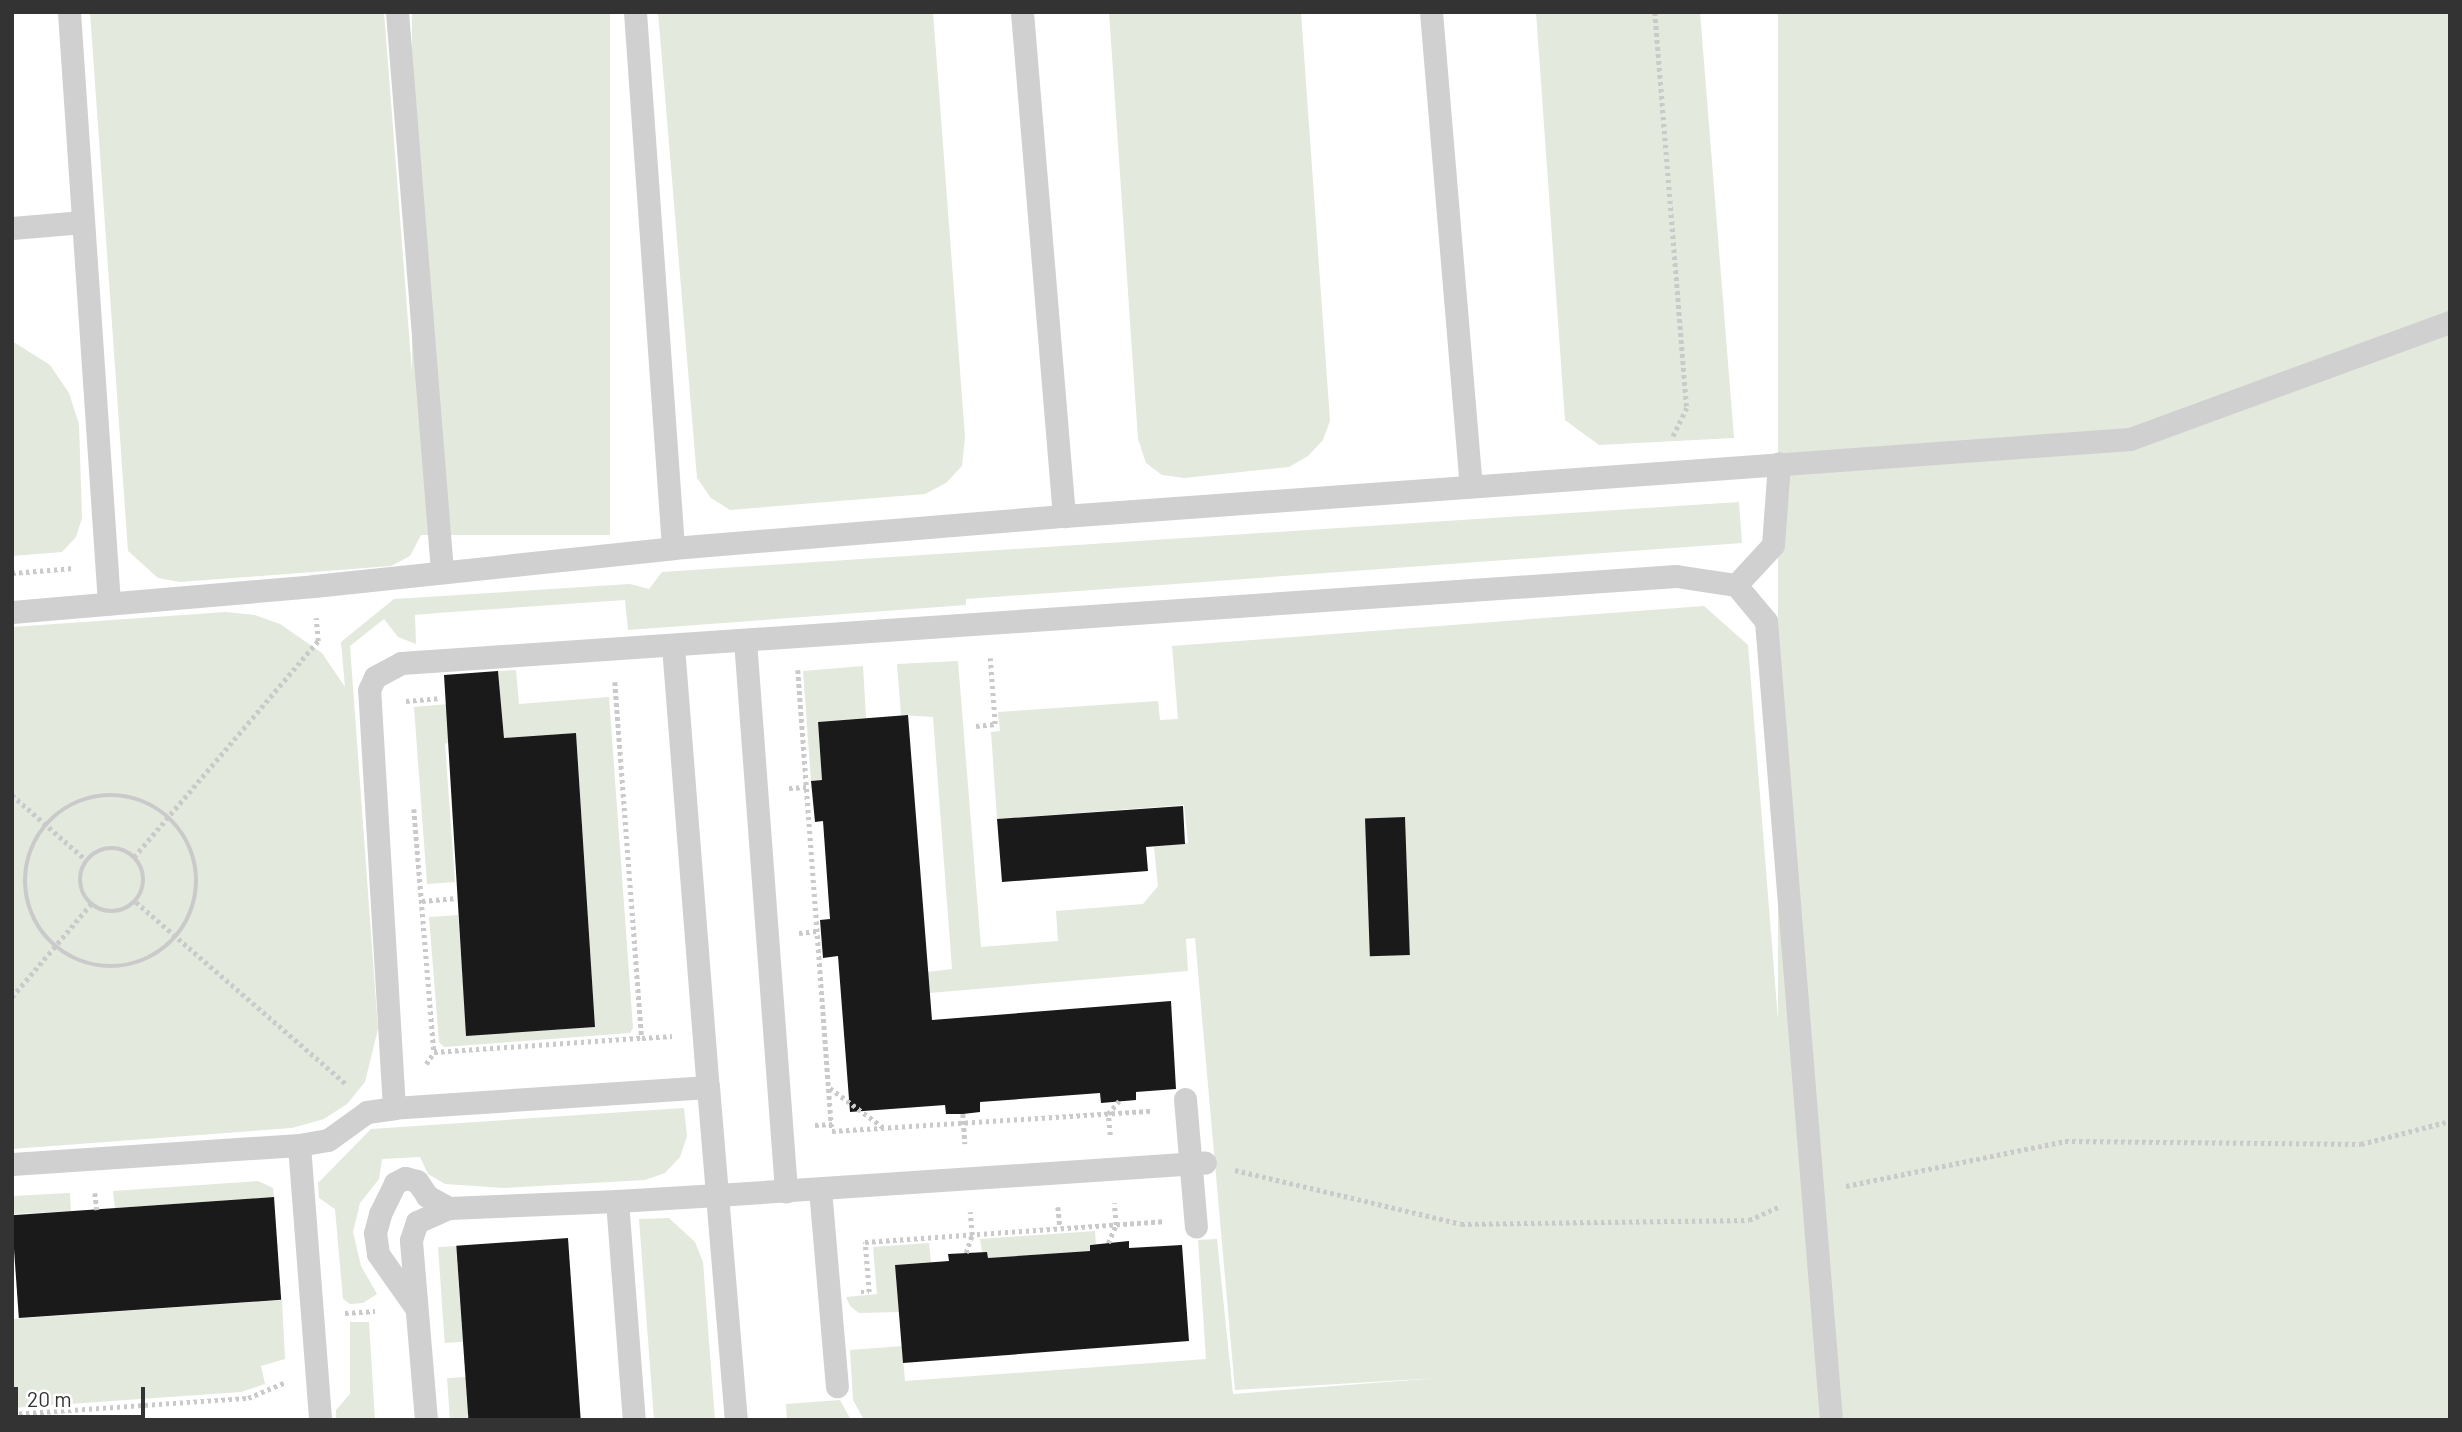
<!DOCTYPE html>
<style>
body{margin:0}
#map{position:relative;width:2462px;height:1432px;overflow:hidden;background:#fff;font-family:Barlow,sans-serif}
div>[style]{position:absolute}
.green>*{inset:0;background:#e3e9dd;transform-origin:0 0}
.building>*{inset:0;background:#1a1a1a;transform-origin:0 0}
.path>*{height:4.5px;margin-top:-2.25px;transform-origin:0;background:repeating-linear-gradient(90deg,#cacaca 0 3.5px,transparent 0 7px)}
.path>.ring{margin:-2.25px;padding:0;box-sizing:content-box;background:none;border:4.5px solid #cacaca;border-radius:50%}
.service>*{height:23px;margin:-11.5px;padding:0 11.5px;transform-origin:11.5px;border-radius:11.5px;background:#d0d0d0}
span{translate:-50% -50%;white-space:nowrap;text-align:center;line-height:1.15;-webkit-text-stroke:7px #fff;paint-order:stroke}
.frame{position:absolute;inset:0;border:14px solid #333;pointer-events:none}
.scale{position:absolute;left:14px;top:1387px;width:131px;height:32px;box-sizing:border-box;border:4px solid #333;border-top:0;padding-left:9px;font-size:21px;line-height:24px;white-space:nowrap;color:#333;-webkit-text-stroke:5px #fff;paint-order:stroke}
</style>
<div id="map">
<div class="green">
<i style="clip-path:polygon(90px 12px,384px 12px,423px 514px,421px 535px,410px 556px,391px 566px,180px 582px,158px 578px,128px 551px)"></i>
<i style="left:412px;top:12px;width:198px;height:523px"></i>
<i style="clip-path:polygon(658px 12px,933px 12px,965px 437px,962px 466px,946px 483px,925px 494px,730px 510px,711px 498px,697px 478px)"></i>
<i style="clip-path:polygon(1109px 12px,1301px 12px,1330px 421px,1323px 440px,1308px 456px,1289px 467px,1184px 478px,1162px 475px,1146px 463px,1138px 439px)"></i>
<i style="clip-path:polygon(1536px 12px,1700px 12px,1734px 438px,1599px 445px,1565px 420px)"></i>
<i style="left:1778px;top:12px;width:672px;height:1411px"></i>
<i style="clip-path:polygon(12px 341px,50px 365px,69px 393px,79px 424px,82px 518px,76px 537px,62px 552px,12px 556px)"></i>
<i style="clip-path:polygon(1739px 502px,1742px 543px,966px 599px,966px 605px,628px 630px,625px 600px,437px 613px,415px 615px,416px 644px,398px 637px,384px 619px,350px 646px,378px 1029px,365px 1082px,347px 1104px,324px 1119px,292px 1128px,12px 1149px,12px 627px,226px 612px,255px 615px,280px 624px,322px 653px,345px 687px,341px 642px,394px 599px,630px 584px,649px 589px,662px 572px)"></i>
<i style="clip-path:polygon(1704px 606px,1748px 645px,1810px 1420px,864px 1420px,853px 1400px,850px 1350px,902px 1346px,905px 1381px,1206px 1359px,1198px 1240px,1217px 1239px,1233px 1394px,1438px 1378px,1235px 1390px,1195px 938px,1186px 939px,1188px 971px,929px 993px,927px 972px,952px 969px,933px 717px,901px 715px,897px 664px,958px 661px,981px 947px,1058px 941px,1056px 911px,1143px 904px,1158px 886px,1154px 847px,1188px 843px,1184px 805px,997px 819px,991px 732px,1000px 731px,998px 712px,1158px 701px,1160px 720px,1178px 719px,1172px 646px)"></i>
<i style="clip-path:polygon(863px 666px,866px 718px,818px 722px,822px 780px,811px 781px,803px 671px)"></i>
<i style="clip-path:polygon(516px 670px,519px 704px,609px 697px,633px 1028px,630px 1033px,444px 1047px,439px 1042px,429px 917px,458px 915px,467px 1035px,595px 1027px,576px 733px,504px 738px,498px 671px)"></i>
<i style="clip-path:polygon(448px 704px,451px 742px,445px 744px,455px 882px,427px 884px,414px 707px)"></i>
<i style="clip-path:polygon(684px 1108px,687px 1136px,680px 1157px,665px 1173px,645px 1180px,504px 1188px,445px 1184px,428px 1174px,420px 1157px,382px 1159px,379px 1179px,360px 1203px,353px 1232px,361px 1266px,377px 1294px,363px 1303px,350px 1304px,343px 1299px,335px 1209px,319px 1198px,318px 1183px,371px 1129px)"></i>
<i style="clip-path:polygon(258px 1181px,273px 1188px,274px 1197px,115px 1208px,113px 1191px)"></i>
<i style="left:70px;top:1193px;width:18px;height:58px;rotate:87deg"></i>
<i style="clip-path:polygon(669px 1218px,695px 1242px,703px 1262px,715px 1420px,654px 1420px,639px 1219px)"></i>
<i style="clip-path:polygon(1095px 1231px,1096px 1244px,1090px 1244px,1090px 1251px,988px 1258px,987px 1252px,982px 1252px,980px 1239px)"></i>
<i style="clip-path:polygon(929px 1243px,931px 1262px,895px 1265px,899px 1312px,859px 1313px,850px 1306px,846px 1297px,877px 1294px,873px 1247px)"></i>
<i style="left:456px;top:1246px;width:96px;height:18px;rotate:86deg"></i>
<i style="clip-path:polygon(282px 1300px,285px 1359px,261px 1366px,265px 1384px,241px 1392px,12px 1408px,12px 1319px)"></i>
<i style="clip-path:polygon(350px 1322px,369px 1322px,375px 1420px,336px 1418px,336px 1410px,350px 1394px)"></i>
<i style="left:466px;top:1377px;width:43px;height:19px;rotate:86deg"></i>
<i style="clip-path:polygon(840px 1400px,851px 1420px,787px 1420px,786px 1404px)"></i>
</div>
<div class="building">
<i style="clip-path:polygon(498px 671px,504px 738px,576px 733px,595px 1027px,466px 1036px,444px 675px)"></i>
<i style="clip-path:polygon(908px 715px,932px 1020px,1171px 1001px,1176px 1089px,1136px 1092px,1136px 1100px,1101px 1103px,1100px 1093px,980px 1102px,980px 1112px,963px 1114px,946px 1114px,945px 1105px,850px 1112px,838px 956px,823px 958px,820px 920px,830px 919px,823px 821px,815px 822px,811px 781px,822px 780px,818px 722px)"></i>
<i style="clip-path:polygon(1183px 806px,1185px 844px,1146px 847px,1148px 871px,1002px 882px,997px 819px)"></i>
<i style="left:1405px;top:817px;width:138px;height:40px;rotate:88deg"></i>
<i style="left:274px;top:1197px;width:103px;height:263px;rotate:86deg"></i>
<i style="left:568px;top:1238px;width:182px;height:112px;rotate:86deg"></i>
<i style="clip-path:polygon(1129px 1241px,1129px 1248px,1182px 1245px,1189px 1341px,903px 1363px,895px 1265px,949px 1261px,948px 1254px,987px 1252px,988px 1258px,1090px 1251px,1090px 1245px)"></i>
</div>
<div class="path">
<i style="left:1655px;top:12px;width:397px;rotate:85.4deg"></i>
<i style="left:1687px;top:408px;width:32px;rotate:116deg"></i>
<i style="left:12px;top:573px;width:62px;rotate:-4.6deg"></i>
<i style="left:798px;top:670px;width:462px;rotate:85.8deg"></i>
<i style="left:832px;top:1131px;width:321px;rotate:-3.6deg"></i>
<i style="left:615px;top:682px;width:357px;rotate:85.7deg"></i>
<i style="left:642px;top:1038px;width:30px;rotate:-4deg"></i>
<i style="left:406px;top:701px;width:33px;rotate:-5deg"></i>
<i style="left:976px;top:726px;width:19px;rotate:-6deg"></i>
<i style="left:995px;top:724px;width:66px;rotate:-94.3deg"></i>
<i style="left:789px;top:788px;width:17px;rotate:-3deg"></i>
<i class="ring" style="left:25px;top:795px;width:167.5px;height:167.5px"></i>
<i style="left:12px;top:795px;width:100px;rotate:41.3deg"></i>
<i style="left:414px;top:809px;width:244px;rotate:85.3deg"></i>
<i class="ring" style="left:80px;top:848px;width:59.5px;height:59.5px"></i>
<i style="left:134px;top:857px;width:284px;rotate:-49.6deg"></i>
<i style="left:318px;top:641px;width:23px;rotate:-95deg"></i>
<i style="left:422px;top:901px;width:35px;rotate:-5deg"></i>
<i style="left:136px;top:902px;width:278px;rotate:40.9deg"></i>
<i style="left:799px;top:933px;width:17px;rotate:-7deg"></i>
<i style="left:12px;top:997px;width:122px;rotate:-49.7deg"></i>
<i style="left:426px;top:1064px;width:14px;rotate:-56deg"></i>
<i style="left:434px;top:1052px;width:208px;rotate:-3.9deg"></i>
<i style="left:830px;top:1088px;width:67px;rotate:36.5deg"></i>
<i style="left:963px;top:1114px;width:30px;rotate:86deg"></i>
<i style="left:815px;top:1125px;width:17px;rotate:-3deg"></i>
<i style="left:1110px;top:1135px;width:21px;rotate:-95deg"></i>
<i style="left:1108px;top:1114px;width:17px;rotate:-50deg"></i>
<i style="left:1235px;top:1170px;width:232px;rotate:13.4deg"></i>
<i style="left:1461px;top:1224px;width:288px;rotate:-0.8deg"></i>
<i style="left:1749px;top:1220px;width:35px;rotate:-24deg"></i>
<i style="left:1846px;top:1186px;width:224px;rotate:-11.6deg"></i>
<i style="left:2065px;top:1141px;width:296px;rotate:0.6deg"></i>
<i style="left:2361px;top:1144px;width:92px;rotate:-14.5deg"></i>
<i style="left:95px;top:1193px;width:17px;rotate:83deg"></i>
<i style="left:1058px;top:1207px;width:20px;rotate:84deg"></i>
<i style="left:1108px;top:1243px;width:20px;rotate:-66deg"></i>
<i style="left:1116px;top:1225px;width:22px;rotate:-95deg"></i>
<i style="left:966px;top:1253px;width:19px;rotate:-72deg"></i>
<i style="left:972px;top:1235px;width:23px;rotate:-95deg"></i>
<i style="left:861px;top:1292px;width:8px"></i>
<i style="left:869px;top:1292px;width:50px;rotate:-94.6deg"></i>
<i style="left:865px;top:1242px;width:299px;rotate:-4deg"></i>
<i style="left:345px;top:1313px;width:30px;rotate:-4deg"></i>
<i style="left:12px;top:1414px;width:237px;rotate:-3.9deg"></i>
<i style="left:248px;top:1398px;width:39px;rotate:-23deg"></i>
</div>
<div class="service">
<i style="left:69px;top:12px;width:593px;rotate:86.13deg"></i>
<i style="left:397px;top:12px;width:561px;rotate:85.4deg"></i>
<i style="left:635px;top:12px;width:537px;rotate:85.94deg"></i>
<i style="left:1022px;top:12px;width:506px;rotate:85.24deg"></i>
<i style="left:1431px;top:12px;width:476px;rotate:85.2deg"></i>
<i style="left:12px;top:228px;width:71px;rotate:-4.8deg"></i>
<i style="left:1736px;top:585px;width:54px;rotate:-47.2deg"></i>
<i style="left:1773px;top:545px;width:82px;rotate:-85.8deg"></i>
<i style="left:12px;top:612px;width:303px;rotate:-4.9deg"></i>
<i style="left:314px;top:586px;width:361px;rotate:-6deg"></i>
<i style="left:673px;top:548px;width:392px;rotate:-4.7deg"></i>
<i style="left:1064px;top:516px;width:1069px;rotate:-4.13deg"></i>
<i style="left:2130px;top:439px;width:341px;rotate:-20.1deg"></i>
<i style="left:745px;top:640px;width:553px;rotate:85.74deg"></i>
<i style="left:673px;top:646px;width:442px;rotate:85.5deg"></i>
<i style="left:708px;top:1087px;width:315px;rotate:176.2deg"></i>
<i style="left:394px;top:1108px;width:419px;rotate:-93.4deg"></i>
<i style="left:369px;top:690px;width:14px;rotate:-65deg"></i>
<i style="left:375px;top:677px;width:30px;rotate:-28deg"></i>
<i style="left:401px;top:663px;width:1278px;rotate:-3.9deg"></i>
<i style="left:1676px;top:576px;width:61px;rotate:8.5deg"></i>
<i style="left:1736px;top:585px;width:47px;rotate:50.2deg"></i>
<i style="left:1766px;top:621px;width:802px;rotate:85.35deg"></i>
<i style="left:708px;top:1087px;width:108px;rotate:85.2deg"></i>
<i style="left:717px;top:1195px;width:489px;rotate:-3.8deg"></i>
<i style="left:1185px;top:1099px;width:128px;rotate:85.1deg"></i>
<i style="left:299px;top:1145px;width:276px;rotate:85.6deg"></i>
<i style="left:12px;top:1164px;width:288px;rotate:-3.8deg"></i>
<i style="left:299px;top:1145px;width:29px;rotate:-10deg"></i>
<i style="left:328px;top:1140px;width:48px;rotate:-35.7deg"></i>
<i style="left:367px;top:1112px;width:27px;rotate:-8deg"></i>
<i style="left:820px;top:1189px;width:198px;rotate:85.1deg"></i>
<i style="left:617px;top:1201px;width:100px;rotate:-3.4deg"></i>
<i style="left:717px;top:1195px;width:226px;rotate:85.2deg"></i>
<i style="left:416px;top:1308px;width:66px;rotate:-125.1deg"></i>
<i style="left:378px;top:1254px;width:21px;rotate:-98deg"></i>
<i style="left:375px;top:1233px;width:20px;rotate:-75deg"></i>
<i style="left:380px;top:1214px;width:34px;rotate:-64deg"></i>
<i style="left:395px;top:1183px;width:11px;rotate:-27deg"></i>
<i style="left:405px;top:1178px;width:12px;rotate:14deg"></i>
<i style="left:417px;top:1181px;width:18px;rotate:56deg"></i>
<i style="left:427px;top:1196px;width:25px;rotate:29deg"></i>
<i style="left:426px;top:1420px;width:181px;rotate:-94.8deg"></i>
<i style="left:411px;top:1240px;width:19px;rotate:-72deg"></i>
<i style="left:417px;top:1222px;width:35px;rotate:-24deg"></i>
<i style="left:449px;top:1208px;width:168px;rotate:-2.4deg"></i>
<i style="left:617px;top:1201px;width:220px;rotate:85.6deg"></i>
</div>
<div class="frame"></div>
<div class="scale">20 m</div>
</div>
